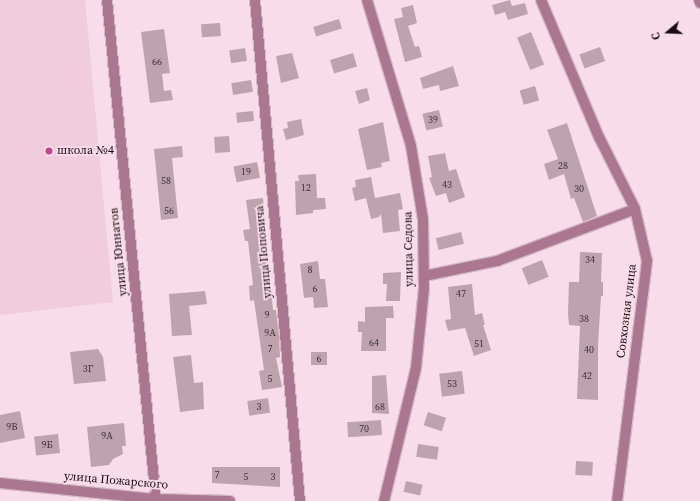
<!DOCTYPE html>
<meta charset="utf-8">
<style>
body{margin:0}
#map{position:relative;width:700px;height:501px;overflow:hidden;background:#f9dce9;font-family:"Source Serif 4",serif}
div>[style]{position:absolute}
.built>*{inset:0;background:#f0ccdd}
.building>*{inset:0;background:#bea3af;transform-origin:0 0}
.roads{filter:drop-shadow(1px 0 #d5bbc6) drop-shadow(-1px 0 #d5bbc6) drop-shadow(0 1px #d5bbc6) drop-shadow(0 -1px #d5bbc6)}
.minor>*{height:10px;margin:-5px;padding:0 5px;transform-origin:5px;border-radius:5px;background:#ab7790}
.dots>*{width:11px;height:11px;translate:-50% -50%;box-sizing:border-box;border:2px solid #f9dce9;border-radius:50%}
span{translate:-50% -50%;white-space:nowrap;text-align:center;line-height:1.15;-webkit-text-stroke:3.5px #f9dce9;paint-order:stroke}
.number-label{font-size:10px;color:#3f3138}
.number-label span{-webkit-text-stroke-width:0}
.poi-label{font-size:12px;color:#150b10}
.left{translate:0 -50%;text-align:left}
.street-label{font-size:12px;color:#150b10}
.north{position:absolute;left:648px;top:12px;width:40px;height:40px;-webkit-text-stroke:3px #f9dce9;paint-order:stroke;rotate:251deg;font-size:11px;font-weight:700;line-height:16px;text-align:center;color:#150b10}
.north::after{content:'';display:block;margin:auto;width:14px;height:18px;background:#150b10;clip-path:polygon(50% 0,100% 100%,50% 72%,0 100%)}
</style>
<div id="map">
<div class="built">
<i style="clip-path:polygon(0 0,85px 0,113px 302px,0 315px)"></i>
</div>
<div class="building">
<i style="clip-path:polygon(510px 0,512px 6px,525px 3px,528px 14px,508px 20px,505px 12px,495px 15px,492px 5px)"></i>
<i style="clip-path:polygon(413px 5px,417px 23px,408px 26px,415px 47px,419px 46px,422px 57px,405px 62px,394px 19px,403px 17px,401px 8px)"></i>
<i style="left:339px;top:19px;width:10px;height:27px;rotate:73deg"></i>
<i style="left:220px;top:23px;width:13px;height:19px;rotate:86deg"></i>
<i style="clip-path:polygon(164px 29px,170px 73px,162px 74px,164px 91px,171px 90px,173px 100px,150px 103px,141px 32px)"></i>
<i style="left:531px;top:32px;width:35px;height:15px;rotate:68deg"></i>
<i style="left:600px;top:47px;width:15px;height:22px;rotate:70deg"></i>
<i style="left:245px;top:48px;width:13px;height:16px;rotate:81deg"></i>
<i style="clip-path:polygon(292px 53px,299px 78px,281px 83px,276px 56px)"></i>
<i style="left:353px;top:53px;width:14px;height:24px;rotate:73deg"></i>
<i style="clip-path:polygon(453px 66px,459px 86px,440px 91px,439px 85px,423px 89px,420px 78px)"></i>
<i style="left:251px;top:80px;width:12px;height:20px;rotate:81deg"></i>
<i style="left:535px;top:86px;width:15px;height:16px;rotate:74deg"></i>
<i style="clip-path:polygon(367px 88px,370px 100px,359px 104px,355px 91px)"></i>
<i style="left:439px;top:110px;width:17px;height:17px;rotate:77deg"></i>
<i style="left:253px;top:111px;width:10px;height:17px;rotate:84deg"></i>
<i style="clip-path:polygon(301px 119px,304px 135px,286px 140px,283px 129px,288px 128px,287px 122px)"></i>
<i style="clip-path:polygon(383px 122px,390px 161px,381px 163px,382px 167px,367px 170px,358px 129px)"></i>
<i style="clip-path:polygon(567px 123px,597px 216px,583px 222px,574px 198px,571px 199px,564px 174px,549px 180px,544px 164px,558px 159px,547px 130px)"></i>
<i style="left:229px;top:136px;width:16px;height:15px;rotate:86deg"></i>
<i style="clip-path:polygon(182px 146px,183px 157px,172px 158px,178px 218px,161px 220px,154px 149px)"></i>
<i style="clip-path:polygon(445px 153px,449px 171px,456px 169px,465px 197px,449px 203px,446px 193px,436px 196px,429px 178px,432px 177px,428px 156px)"></i>
<i style="left:257px;top:162px;width:16px;height:24px;rotate:79deg"></i>
<i style="clip-path:polygon(316px 174px,317px 198px,325px 198px,326px 209px,313px 210px,313px 213px,296px 215px,295px 181px,299px 181px,298px 175px)"></i>
<i style="clip-path:polygon(371px 177px,375px 198px,400px 193px,403px 209px,398px 210px,400px 231px,383px 233px,381px 214px,379px 217px,371px 219px,366px 198px,355px 201px,352px 188px,356px 187px,355px 180px)"></i>
<i style="clip-path:polygon(263px 198px,273px 310px,276px 310px,279px 336px,280px 357px,276px 358px,282px 387px,262px 390px,259px 371px,264px 370px,254px 300px,250px 301px,249px 286px,253px 285px,248px 241px,245px 241px,243px 230px,250px 229px,246px 200px)"></i>
<i style="left:461px;top:232px;width:12px;height:26px;rotate:76deg"></i>
<i style="clip-path:polygon(580px 252px,602px 253px,601px 282px,603px 282px,603px 296px,601px 296px,598px 345px,598px 400px,577px 399px,580px 326px,569px 325px,568px 313px,569px 282px,579px 282px)"></i>
<i style="left:542px;top:260px;width:18px;height:22px;rotate:68deg"></i>
<i style="clip-path:polygon(318px 261px,320px 279px,325px 279px,328px 307px,314px 308px,313px 297px,304px 298px,300px 264px)"></i>
<i style="clip-path:polygon(401px 272px,400px 301px,386px 301px,387px 284px,383px 284px,383px 273px)"></i>
<i style="clip-path:polygon(472px 284px,475px 315px,482px 313px,485px 325px,483px 325px,491px 350px,474px 356px,465px 328px,448px 331px,445px 320px,451px 319px,448px 287px)"></i>
<i style="clip-path:polygon(205px 291px,207px 304px,189px 306px,192px 335px,172px 336px,169px 294px)"></i>
<i style="clip-path:polygon(393px 306px,394px 318px,386px 318px,386px 351px,361px 351px,362px 332px,358px 332px,358px 321px,365px 322px,365px 307px)"></i>
<i style="clip-path:polygon(98px 349px,103px 357px,106px 381px,74px 384px,70px 352px)"></i>
<i style="left:311px;top:352px;width:16px;height:13px"></i>
<i style="clip-path:polygon(191px 355px,194px 383px,203px 382px,204px 409px,180px 412px,173px 357px)"></i>
<i style="left:462px;top:371px;width:23px;height:23px;rotate:83deg"></i>
<i style="clip-path:polygon(386px 375px,389px 414px,372px 413px,372px 376px)"></i>
<i style="left:268px;top:398px;width:15px;height:21px;rotate:82deg"></i>
<i style="clip-path:polygon(20px 411px,25px 438px,0 443px,0 415px)"></i>
<i style="left:428px;top:412px;width:19px;height:14px;rotate:18deg"></i>
<i style="left:381px;top:420px;width:15px;height:34px;rotate:86deg"></i>
<i style="clip-path:polygon(124px 423px,126px 446px,122px 446px,123px 454px,113px 459px,109px 465px,91px 467px,87px 427px)"></i>
<i style="left:58px;top:434px;width:19px;height:24px;rotate:84deg"></i>
<i style="left:418px;top:444px;width:21px;height:13px;rotate:8deg"></i>
<i style="left:576px;top:461px;width:17px;height:14px;rotate:3deg"></i>
<i style="clip-path:polygon(212px 467px,280px 467px,280px 487px,212px 483px)"></i>
<i style="left:406px;top:481px;width:17px;height:11px;rotate:13deg"></i>
</div>
<div class="roads">
<div class="minor">
<i style="left:107px;top:0;width:503px;rotate:84.41deg"></i>
<i style="left:255px;top:0;width:503px;rotate:84.87deg"></i>
<i style="left:367px;top:0;width:152px;rotate:73.2deg"></i>
<i style="left:411px;top:146px;width:74px;rotate:80.7deg"></i>
<i style="left:423px;top:219px;width:69px;rotate:89.2deg"></i>
<i style="left:424px;top:288px;width:80px;rotate:95.7deg"></i>
<i style="left:416px;top:368px;width:137px;rotate:103.5deg"></i>
<i style="left:541px;top:0;width:149px;rotate:67.1deg"></i>
<i style="left:599px;top:137px;width:80px;rotate:63.4deg"></i>
<i style="left:635px;top:209px;width:53px;rotate:77deg"></i>
<i style="left:647px;top:261px;width:242px;rotate:97.1deg"></i>
<i style="left:699px;top:0;width:3px;rotate:72deg"></i>
<i style="left:424px;top:276px;width:75px;rotate:-11.6deg"></i>
<i style="left:497px;top:261px;width:147px;rotate:-20.6deg"></i>
<i style="left:0;top:483px;width:157px;rotate:5.9deg"></i>
<i style="left:156px;top:499px;width:74px;rotate:1.5deg"></i>
</div>
</div>
<div class="dots">
<i style="left:49px;top:151px;background:#c5448d"></i>
</div>
<div class="number-label">
<span style="left:157px;top:62px">66</span>
<span style="left:433px;top:120px">39</span>
<span style="left:563px;top:166px">28</span>
<span style="left:246px;top:172px">19</span>
<span style="left:166px;top:181px">58</span>
<span style="left:447px;top:185px">43</span>
<span style="left:306px;top:188px">12</span>
<span style="left:579px;top:189px">30</span>
<span style="left:169px;top:211px">56</span>
<span style="left:590px;top:260px">34</span>
<span style="left:310px;top:270px">8</span>
<span style="left:315px;top:289px">6</span>
<span style="left:461px;top:294px">47</span>
<span style="left:267px;top:315px">9</span>
<span style="left:584px;top:319px">38</span>
<span style="left:270px;top:333px">9А</span>
<span style="left:374px;top:343px">64</span>
<span style="left:479px;top:344px">51</span>
<span style="left:270px;top:349px">7</span>
<span style="left:589px;top:350px">40</span>
<span style="left:319px;top:359px">6</span>
<span style="left:88px;top:369px">3Г</span>
<span style="left:587px;top:376px">42</span>
<span style="left:270px;top:379px">5</span>
<span style="left:452px;top:384px">53</span>
<span style="left:259px;top:407px">3</span>
<span style="left:380px;top:407px">68</span>
<span style="left:12px;top:427px">9В</span>
<span style="left:364px;top:429px">70</span>
<span style="left:107px;top:436px">9А</span>
<span style="left:47px;top:445px">9Б</span>
<span style="left:217px;top:475px">7</span>
<span style="left:246px;top:477px">5</span>
<span style="left:273px;top:477px">3</span>
</div>
<div class="poi-label">
<span class="left" style="left:57px;top:151px">школа №4</span>
</div>
<div class="street-label">
<span style="left:409px;top:249px;rotate:-91deg">улица Седова</span>
<span style="left:119px;top:252px;rotate:-96deg">улица Юннатов</span>
<span style="left:264px;top:252px;rotate:-95deg">улица Поповича</span>
<span style="left:627px;top:311px;rotate:-83deg">Совхозная улица</span>
<span style="left:116px;top:481px;rotate:5deg">улица Пожарского</span>
</div>
<div class="north">С</div>
</div>
